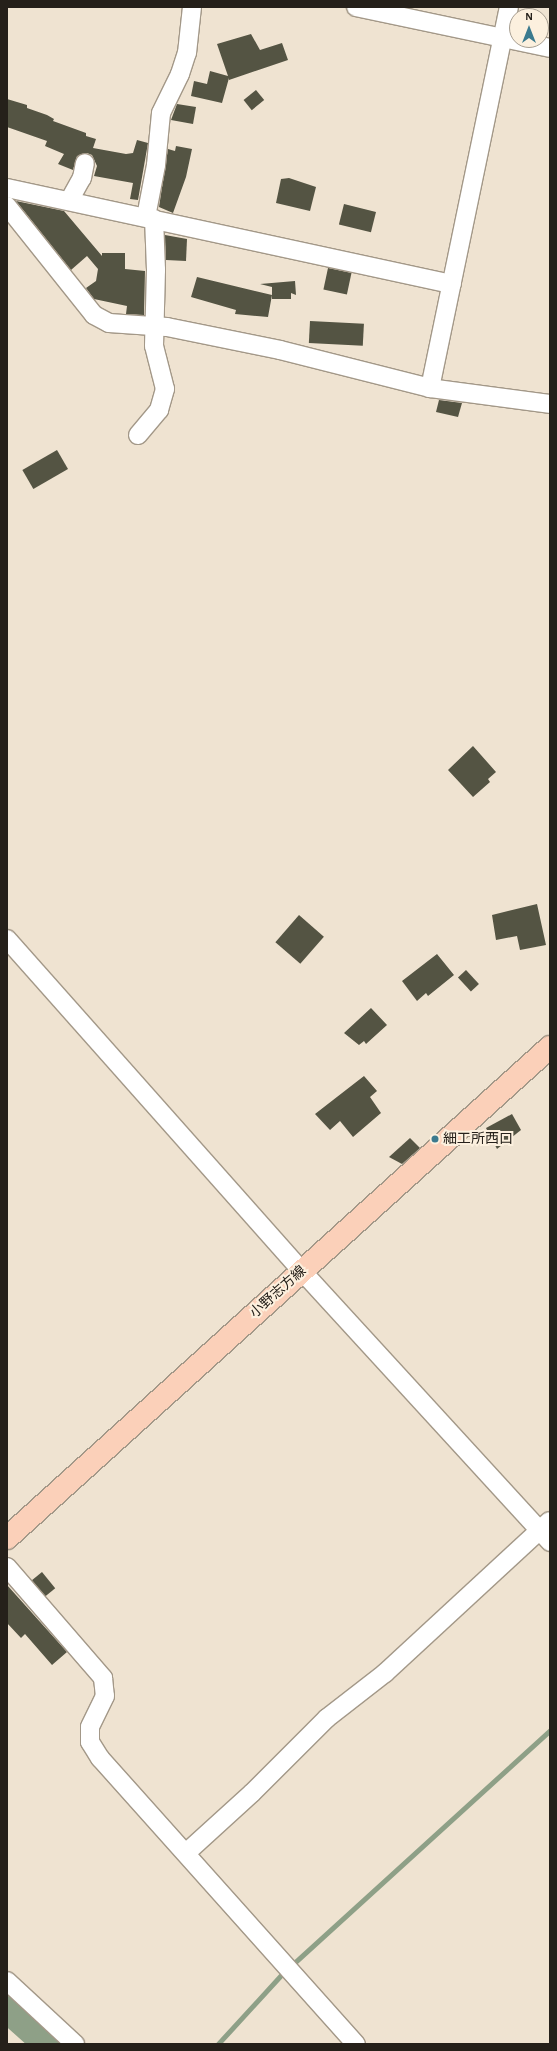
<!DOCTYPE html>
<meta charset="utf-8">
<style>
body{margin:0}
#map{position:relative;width:557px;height:2051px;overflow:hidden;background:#efe3d1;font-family:"Alegreya Sans","Noto Sans JP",sans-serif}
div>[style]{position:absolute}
.stream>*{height:4.5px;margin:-2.25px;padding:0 2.25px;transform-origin:2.25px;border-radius:2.25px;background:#8ea087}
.river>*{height:27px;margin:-13.5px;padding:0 13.5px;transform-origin:13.5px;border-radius:13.5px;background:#8ea087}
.building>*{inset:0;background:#545443;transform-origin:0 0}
.roads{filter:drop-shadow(1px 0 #a39888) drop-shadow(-1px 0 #a39888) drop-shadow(0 1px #a39888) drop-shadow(0 -1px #a39888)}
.minor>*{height:18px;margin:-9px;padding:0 9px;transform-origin:9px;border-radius:9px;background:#fff}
.major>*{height:22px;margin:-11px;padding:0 11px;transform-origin:11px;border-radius:11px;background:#fbd0b9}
.dots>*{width:11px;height:11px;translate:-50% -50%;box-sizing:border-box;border:2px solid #fcf0de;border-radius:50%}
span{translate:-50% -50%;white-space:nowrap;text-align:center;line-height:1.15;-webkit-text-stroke:4px #fcf0de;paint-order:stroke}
.poi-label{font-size:14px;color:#25201a}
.left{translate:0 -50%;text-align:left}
.street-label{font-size:14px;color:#25201a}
.frame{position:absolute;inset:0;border:8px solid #25201a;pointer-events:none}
.north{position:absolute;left:509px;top:8px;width:40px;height:40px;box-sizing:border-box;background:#fcf0de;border:1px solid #a69d90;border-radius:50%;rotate:0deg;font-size:11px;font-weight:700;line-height:16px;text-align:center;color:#25201a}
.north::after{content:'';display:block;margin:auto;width:14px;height:18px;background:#3b7a8e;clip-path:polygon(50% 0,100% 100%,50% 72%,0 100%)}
</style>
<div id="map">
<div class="stream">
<i style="left:291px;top:1966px;width:350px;rotate:-42.3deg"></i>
<i style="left:218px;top:2044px;width:99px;rotate:-47.5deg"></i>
</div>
<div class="river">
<i style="left:7px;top:2009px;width:52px;rotate:41.9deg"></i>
</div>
<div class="building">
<i style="clip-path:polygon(251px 34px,260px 50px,282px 43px,288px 60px,229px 80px,229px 78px,222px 103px,191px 96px,194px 81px,207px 84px,210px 71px,228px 76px,217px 44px)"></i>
<i style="left:256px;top:90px;width:13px;height:16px;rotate:51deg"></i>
<i style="clip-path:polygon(7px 99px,27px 105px,27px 108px,47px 115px,54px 119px,53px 121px,86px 133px,86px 136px,96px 139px,93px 148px,126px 154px,133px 153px,137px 140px,148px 143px,138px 200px,130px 199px,133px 183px,94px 176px,97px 166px,92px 155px,87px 153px,77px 156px,73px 170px,58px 164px,64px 154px,45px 146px,47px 141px,7px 127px)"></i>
<i style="clip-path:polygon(177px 104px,196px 107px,193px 124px,171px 120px)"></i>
<i style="clip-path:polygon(176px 146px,192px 149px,186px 177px,173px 213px,159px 207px,168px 149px,175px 151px)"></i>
<i style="clip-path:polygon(289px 178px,316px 187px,310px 211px,276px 203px,281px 179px)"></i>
<i style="clip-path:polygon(16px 201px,64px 211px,102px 256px,102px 253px,125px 253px,125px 269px,145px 271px,144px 315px,126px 314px,127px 306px,94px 299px,86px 288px,96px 281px,98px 269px,87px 256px,71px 270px)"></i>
<i style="left:344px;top:204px;width:33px;height:21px;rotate:14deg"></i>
<i style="clip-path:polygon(165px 235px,187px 239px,186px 261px,166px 260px)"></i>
<i style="left:328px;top:268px;width:24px;height:22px;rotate:12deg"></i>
<i style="clip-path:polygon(197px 277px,272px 295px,268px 317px,235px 314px,236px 310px,191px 297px)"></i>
<i style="clip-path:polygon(295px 281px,296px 295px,291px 293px,291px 299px,272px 299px,272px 287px,260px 284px)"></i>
<i style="left:310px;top:321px;width:54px;height:22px;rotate:3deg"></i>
<i style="clip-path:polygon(439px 400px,462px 403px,458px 417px,436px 412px)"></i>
<i style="left:57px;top:450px;width:22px;height:40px;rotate:60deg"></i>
<i style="clip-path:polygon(473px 746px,496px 772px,488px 779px,490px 782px,473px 797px,448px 770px)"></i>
<i style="clip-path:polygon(537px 904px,546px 945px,520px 950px,517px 936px,496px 940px,492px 915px)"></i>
<i style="left:299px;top:915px;width:33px;height:36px;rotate:41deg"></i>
<i style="clip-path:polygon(437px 954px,454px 975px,428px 996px,426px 993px,417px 1001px,402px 981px)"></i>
<i style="left:466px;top:970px;width:19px;height:11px;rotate:47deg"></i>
<i style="clip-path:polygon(371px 1008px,387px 1025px,366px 1044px,364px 1041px,359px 1045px,344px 1033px)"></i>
<i style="clip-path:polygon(364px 1076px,377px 1091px,370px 1097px,381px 1113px,353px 1137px,340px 1121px,330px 1130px,315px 1114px)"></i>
<i style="clip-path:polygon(512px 1114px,521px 1130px,497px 1149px,486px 1128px)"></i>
<i style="clip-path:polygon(410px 1138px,420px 1148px,402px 1164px,389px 1157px)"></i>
<i style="left:42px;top:1572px;width:21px;height:13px;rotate:51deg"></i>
<i style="clip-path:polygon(7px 1585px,67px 1652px,52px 1665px,25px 1634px,21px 1638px,7px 1623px)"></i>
</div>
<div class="roads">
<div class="minor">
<i style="left:356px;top:7px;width:198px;rotate:11.9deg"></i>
<i style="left:7px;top:188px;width:455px;rotate:12.2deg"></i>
<i style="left:69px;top:201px;width:26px;rotate:-61deg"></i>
<i style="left:82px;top:178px;width:15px;rotate:-79deg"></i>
<i style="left:7px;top:206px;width:139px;rotate:51.4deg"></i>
<i style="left:94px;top:315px;width:17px;rotate:28deg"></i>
<i style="left:109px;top:323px;width:58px;rotate:3.9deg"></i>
<i style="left:167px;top:327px;width:115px;rotate:11.5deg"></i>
<i style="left:280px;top:350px;width:155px;rotate:14.2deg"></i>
<i style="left:430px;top:388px;width:121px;rotate:7.6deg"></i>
<i style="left:146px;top:217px;width:53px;rotate:-79.1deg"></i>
<i style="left:156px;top:165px;width:52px;rotate:-84.5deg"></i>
<i style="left:161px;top:113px;width:43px;rotate:-64deg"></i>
<i style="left:180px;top:74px;width:22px;rotate:-72deg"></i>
<i style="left:187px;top:53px;width:46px;rotate:-83.8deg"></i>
<i style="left:430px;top:388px;width:389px;rotate:-78.3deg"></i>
<i style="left:138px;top:435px;width:33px;rotate:-50deg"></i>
<i style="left:159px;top:410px;width:22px;rotate:-74deg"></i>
<i style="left:165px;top:389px;width:44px;rotate:-104.3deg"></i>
<i style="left:154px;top:346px;width:76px;rotate:-88.5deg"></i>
<i style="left:156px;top:270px;width:51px;rotate:-92.2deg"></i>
<i style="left:7px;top:939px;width:443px;rotate:48.4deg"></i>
<i style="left:301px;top:1270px;width:369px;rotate:47.5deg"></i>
<i style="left:7px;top:1567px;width:147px;rotate:49.1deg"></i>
<i style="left:103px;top:1678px;width:18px;rotate:84deg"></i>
<i style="left:105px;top:1696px;width:34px;rotate:116deg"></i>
<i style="left:90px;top:1727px;width:15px;rotate:90deg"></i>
<i style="left:90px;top:1742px;width:19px;rotate:58deg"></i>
<i style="left:100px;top:1758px;width:384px;rotate:48.2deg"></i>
<i style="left:186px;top:1853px;width:89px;rotate:-42.3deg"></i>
<i style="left:252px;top:1793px;width:106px;rotate:-45deg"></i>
<i style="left:327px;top:1718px;width:73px;rotate:-37.8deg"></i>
<i style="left:385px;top:1673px;width:224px;rotate:-42.7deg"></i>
<i style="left:7px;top:1981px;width:93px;rotate:42.8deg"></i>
</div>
<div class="major">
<i style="left:7px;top:1538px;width:732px;rotate:-42.12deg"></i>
</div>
</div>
<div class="dots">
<i style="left:435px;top:1139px;background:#3b7a8e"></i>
</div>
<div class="poi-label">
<span class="left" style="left:443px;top:1139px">細工所西口</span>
</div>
<div class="street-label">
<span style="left:278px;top:1292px;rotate:-42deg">小野志方線</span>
</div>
<div class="frame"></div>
<div class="north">N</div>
</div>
